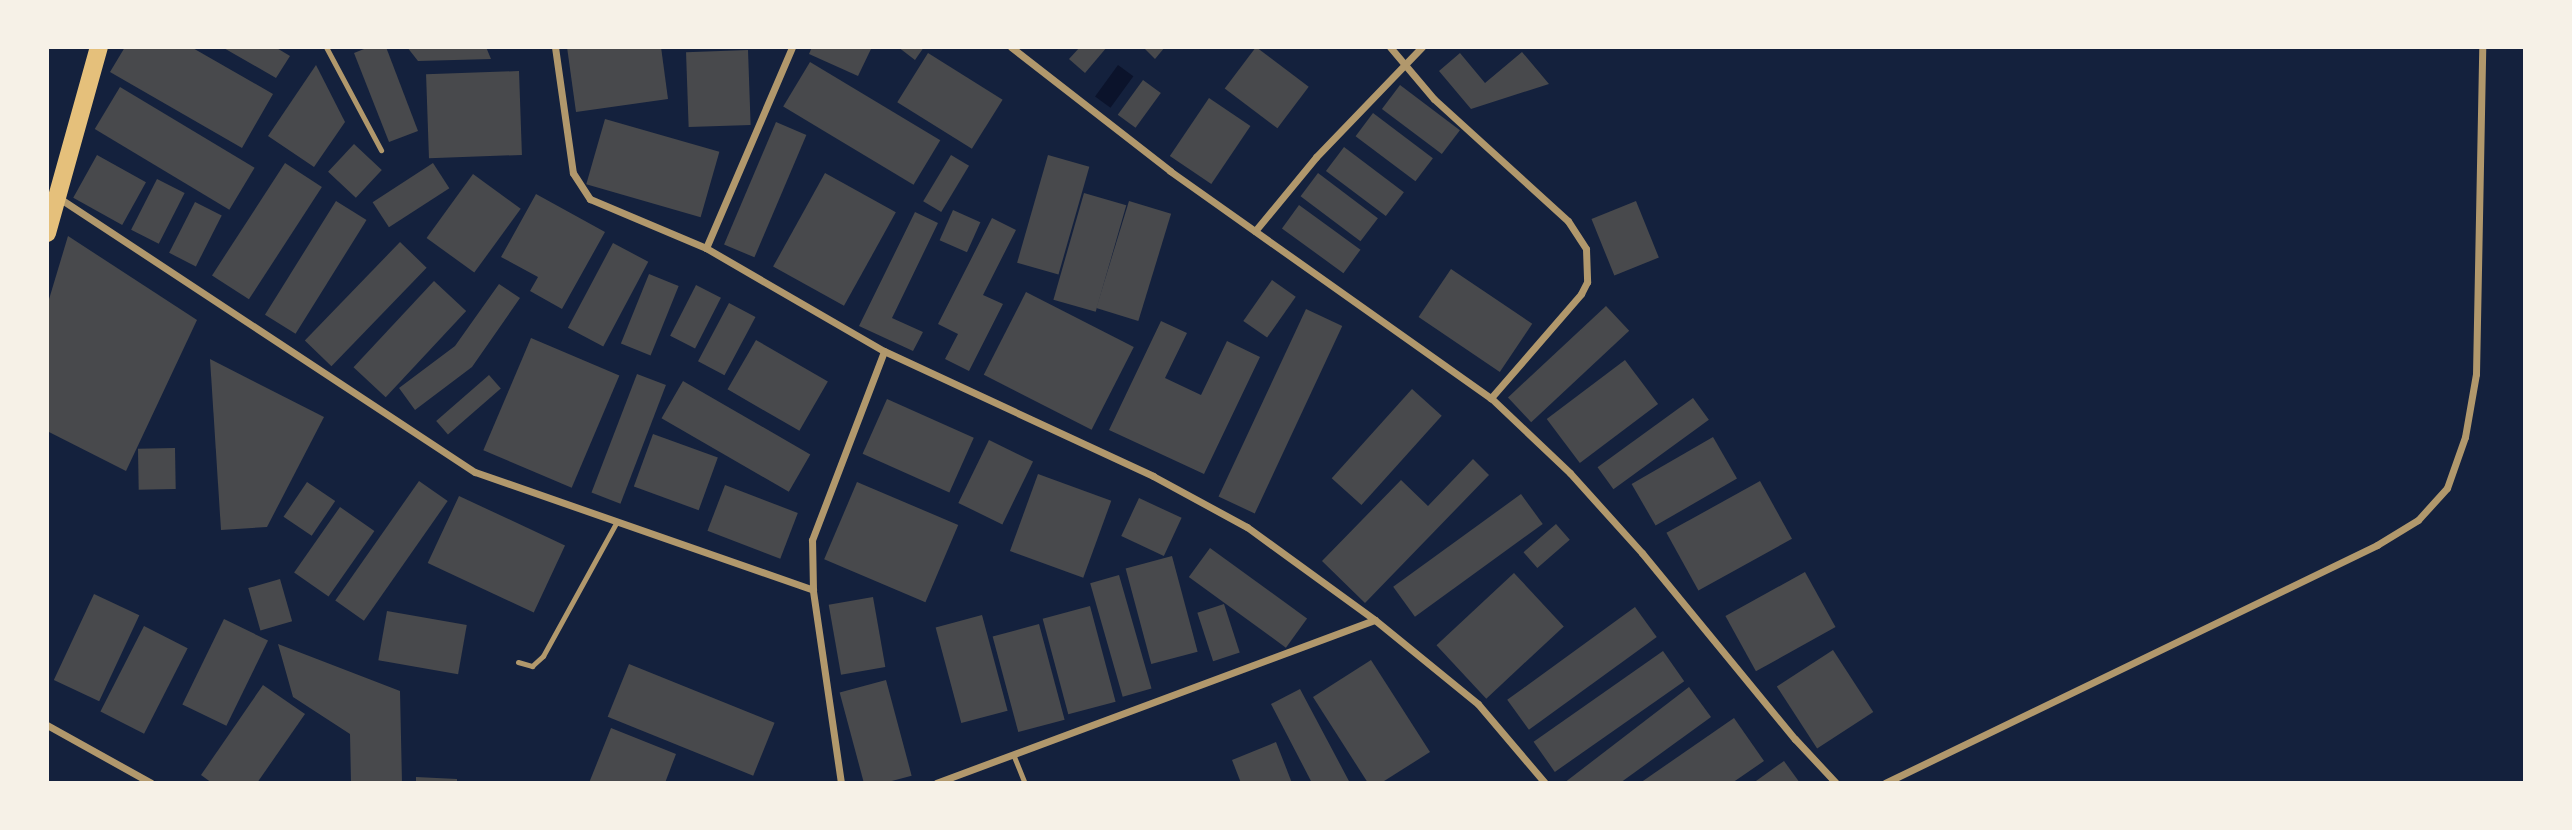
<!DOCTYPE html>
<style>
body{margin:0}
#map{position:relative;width:2572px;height:830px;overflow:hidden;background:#14213d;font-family:"PT Sans Narrow",sans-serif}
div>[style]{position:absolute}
.water>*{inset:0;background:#0b132b;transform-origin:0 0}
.building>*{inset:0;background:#48494c;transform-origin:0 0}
.service>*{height:5px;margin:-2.5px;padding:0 2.5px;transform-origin:2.5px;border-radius:2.5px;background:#b1986c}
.minor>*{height:7px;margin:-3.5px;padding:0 3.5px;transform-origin:3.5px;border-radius:3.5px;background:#b1986c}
.primary>*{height:18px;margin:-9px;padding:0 9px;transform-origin:9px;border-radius:9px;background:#e5c07b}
span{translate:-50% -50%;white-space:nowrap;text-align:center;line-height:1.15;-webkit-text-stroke:6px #f6f1e7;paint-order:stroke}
.frame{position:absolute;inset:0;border:49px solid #f6f1e7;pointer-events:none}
</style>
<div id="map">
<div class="water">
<i style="left:1118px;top:65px;width:19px;height:39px;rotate:36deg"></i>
</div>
<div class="building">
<i style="clip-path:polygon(125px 47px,191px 47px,273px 94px,242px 148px,110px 72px)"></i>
<i style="clip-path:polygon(222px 47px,275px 47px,290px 56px,276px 78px)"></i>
<i style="clip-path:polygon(369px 47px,386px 47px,418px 131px,389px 142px,354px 53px)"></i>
<i style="clip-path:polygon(407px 47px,486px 47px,491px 59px,418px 61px)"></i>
<i style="clip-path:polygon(567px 47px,661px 47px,668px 99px,576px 112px)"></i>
<i style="clip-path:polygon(812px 47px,868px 47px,871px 49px,858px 76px,809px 54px)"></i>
<i style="clip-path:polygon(898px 47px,924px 47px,915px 60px)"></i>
<i style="clip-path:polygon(1080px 47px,1107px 47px,1085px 73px,1069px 59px)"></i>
<i style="clip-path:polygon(1143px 47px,1165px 47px,1155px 59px)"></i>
<i style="left:1256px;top:47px;width:66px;height:52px;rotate:37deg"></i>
<i style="left:748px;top:50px;width:75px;height:62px;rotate:88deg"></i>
<i style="clip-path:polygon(1522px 52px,1549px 84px,1471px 109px,1439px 71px,1460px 53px,1485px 83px)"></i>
<i style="left:928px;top:53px;width:88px;height:58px;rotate:32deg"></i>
<i style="left:810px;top:62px;width:152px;height:52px;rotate:31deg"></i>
<i style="clip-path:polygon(316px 65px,345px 122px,314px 167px,268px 136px)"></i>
<i style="left:519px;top:71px;width:84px;height:93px;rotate:88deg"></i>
<i style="left:1143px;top:80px;width:22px;height:43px;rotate:36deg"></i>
<i style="left:1400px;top:85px;width:75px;height:30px;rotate:37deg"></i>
<i style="left:120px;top:87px;width:157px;height:49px;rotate:31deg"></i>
<i style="left:1209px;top:98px;width:50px;height:70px;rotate:34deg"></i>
<i style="left:1373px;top:113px;width:75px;height:29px;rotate:37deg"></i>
<i style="left:605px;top:119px;width:119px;height:68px;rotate:16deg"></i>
<i style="left:776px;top:122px;width:33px;height:133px;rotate:23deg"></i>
<i style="left:354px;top:144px;width:38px;height:38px;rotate:43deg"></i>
<i style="left:1344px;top:147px;width:75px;height:30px;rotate:37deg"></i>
<i style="left:97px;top:155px;width:56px;height:49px;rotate:29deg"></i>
<i style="left:951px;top:155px;width:21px;height:54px;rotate:31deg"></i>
<i style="left:1048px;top:155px;width:43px;height:112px;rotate:16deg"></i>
<i style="left:285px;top:163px;width:44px;height:134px;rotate:33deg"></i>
<i style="left:433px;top:163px;width:30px;height:72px;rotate:57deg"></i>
<i style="left:825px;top:173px;width:81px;height:107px;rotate:29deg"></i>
<i style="left:1318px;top:173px;width:75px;height:29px;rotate:37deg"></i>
<i style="left:473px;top:174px;width:59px;height:79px;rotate:36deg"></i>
<i style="left:157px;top:179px;width:31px;height:57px;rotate:27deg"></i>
<i style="left:1084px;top:193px;width:44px;height:111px;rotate:16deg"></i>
<i style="clip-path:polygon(536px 194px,605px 232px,562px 309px,530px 291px,538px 277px,501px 257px)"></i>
<i style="left:336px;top:201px;width:36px;height:134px;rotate:32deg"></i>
<i style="left:1129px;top:201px;width:44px;height:112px;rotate:17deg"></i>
<i style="left:1636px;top:201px;width:61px;height:48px;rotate:68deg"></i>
<i style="left:195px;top:202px;width:30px;height:57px;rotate:27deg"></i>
<i style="left:1299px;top:205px;width:76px;height:29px;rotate:36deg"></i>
<i style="left:953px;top:210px;width:30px;height:33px;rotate:24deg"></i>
<i style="clip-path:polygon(915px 212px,938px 223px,892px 318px,923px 332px,913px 351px,859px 326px)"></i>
<i style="clip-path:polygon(992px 218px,1016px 230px,983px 295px,1003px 304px,969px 371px,945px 359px,958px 334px,938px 324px)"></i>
<i style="clip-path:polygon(68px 236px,197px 320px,126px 471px,47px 431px,47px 306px)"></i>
<i style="left:400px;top:242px;width:37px;height:137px;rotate:44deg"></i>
<i style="left:613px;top:243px;width:40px;height:96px;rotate:28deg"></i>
<i style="left:1451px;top:269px;width:98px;height:58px;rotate:34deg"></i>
<i style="left:649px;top:274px;width:32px;height:75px;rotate:22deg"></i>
<i style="left:1272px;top:280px;width:29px;height:50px;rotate:35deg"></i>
<i style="left:434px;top:281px;width:44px;height:118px;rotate:43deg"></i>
<i style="clip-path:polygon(499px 284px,520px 298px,472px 367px,415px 410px,399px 388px,455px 346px)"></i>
<i style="left:696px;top:285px;width:28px;height:57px;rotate:27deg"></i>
<i style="left:1026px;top:292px;width:121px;height:93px;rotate:27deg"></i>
<i style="left:729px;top:303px;width:30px;height:66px;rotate:28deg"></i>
<i style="left:1606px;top:306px;width:34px;height:134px;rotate:47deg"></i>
<i style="left:1306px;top:309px;width:40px;height:207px;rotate:25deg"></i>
<i style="clip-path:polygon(1161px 321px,1187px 333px,1165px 378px,1201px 395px,1227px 341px,1260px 357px,1204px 474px,1109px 430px)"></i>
<i style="left:531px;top:338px;width:96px;height:122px;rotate:23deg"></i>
<i style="left:756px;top:340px;width:83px;height:57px;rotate:30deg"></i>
<i style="clip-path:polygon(210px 359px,324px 417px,267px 527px,221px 530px)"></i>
<i style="left:1625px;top:360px;width:55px;height:98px;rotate:53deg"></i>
<i style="left:637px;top:374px;width:31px;height:127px;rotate:21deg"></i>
<i style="left:489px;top:375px;width:18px;height:70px;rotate:49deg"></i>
<i style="left:683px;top:381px;width:147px;height:43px;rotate:30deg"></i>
<i style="left:1412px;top:389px;width:40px;height:120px;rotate:42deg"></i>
<i style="left:1693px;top:398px;width:27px;height:118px;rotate:54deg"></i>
<i style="left:887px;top:399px;width:95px;height:60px;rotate:24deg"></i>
<i style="left:653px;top:434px;width:69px;height:56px;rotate:20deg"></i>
<i style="left:1713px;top:437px;width:48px;height:94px;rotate:60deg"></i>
<i style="left:989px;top:440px;width:49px;height:70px;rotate:26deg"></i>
<i style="left:175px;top:448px;width:41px;height:37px;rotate:89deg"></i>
<i style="clip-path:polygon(1473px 459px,1489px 475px,1365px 603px,1322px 561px,1401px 480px,1428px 506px)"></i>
<i style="left:1038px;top:474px;width:78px;height:82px;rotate:20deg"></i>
<i style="left:419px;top:481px;width:35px;height:146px;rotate:35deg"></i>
<i style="left:1760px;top:481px;width:66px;height:107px;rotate:61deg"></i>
<i style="left:307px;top:482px;width:34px;height:42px;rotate:34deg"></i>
<i style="left:857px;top:482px;width:110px;height:84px;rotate:23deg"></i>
<i style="left:725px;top:485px;width:78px;height:49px;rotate:21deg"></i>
<i style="left:1521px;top:494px;width:37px;height:158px;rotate:54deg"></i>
<i style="left:459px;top:496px;width:117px;height:74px;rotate:25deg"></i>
<i style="left:1139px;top:498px;width:47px;height:42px;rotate:25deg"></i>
<i style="left:340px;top:507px;width:42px;height:80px;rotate:35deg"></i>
<i style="left:1556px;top:524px;width:21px;height:43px;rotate:49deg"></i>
<i style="left:1210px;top:548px;width:120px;height:36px;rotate:36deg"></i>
<i style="left:1172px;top:556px;width:99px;height:48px;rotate:75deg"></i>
<i style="left:1805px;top:572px;width:63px;height:91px;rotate:61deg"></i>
<i style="left:1514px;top:573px;width:73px;height:106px;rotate:47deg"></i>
<i style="left:1119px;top:575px;width:118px;height:30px;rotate:74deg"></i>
<i style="left:280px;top:579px;width:44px;height:33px;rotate:74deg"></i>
<i style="left:94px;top:594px;width:50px;height:95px;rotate:25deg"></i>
<i style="left:873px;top:597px;width:71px;height:45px;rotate:80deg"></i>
<i style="left:1224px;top:604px;width:51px;height:28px;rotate:72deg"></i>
<i style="left:1090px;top:606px;width:99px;height:49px;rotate:75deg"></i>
<i style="left:1635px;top:607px;width:37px;height:158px;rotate:54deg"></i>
<i style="left:387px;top:611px;width:81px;height:50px;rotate:10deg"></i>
<i style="left:982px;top:615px;width:99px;height:48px;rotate:75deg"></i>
<i style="left:224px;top:619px;width:49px;height:95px;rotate:26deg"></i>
<i style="left:1039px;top:624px;width:99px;height:48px;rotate:75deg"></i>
<i style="left:144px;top:626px;width:49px;height:96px;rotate:27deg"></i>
<i style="clip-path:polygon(278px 644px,400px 691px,402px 783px,351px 783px,350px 734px,293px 697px)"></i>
<i style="left:1833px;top:650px;width:74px;height:67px;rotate:57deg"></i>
<i style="left:1663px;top:651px;width:37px;height:158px;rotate:55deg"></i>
<i style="clip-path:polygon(1371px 660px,1430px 752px,1381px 783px,1368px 783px,1313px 697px)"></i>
<i style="left:629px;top:664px;width:157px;height:57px;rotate:22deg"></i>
<i style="left:886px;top:680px;width:99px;height:48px;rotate:75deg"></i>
<i style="clip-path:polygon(263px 685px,305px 714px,257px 783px,212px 783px,201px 775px)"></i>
<i style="clip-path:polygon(1689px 687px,1711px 717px,1620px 783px,1564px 783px)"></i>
<i style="clip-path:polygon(1300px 689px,1350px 783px,1312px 783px,1271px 704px)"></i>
<i style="clip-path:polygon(1734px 718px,1764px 761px,1732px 783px,1640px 783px)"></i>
<i style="clip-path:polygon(611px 728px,676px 754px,665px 783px,589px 783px)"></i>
<i style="clip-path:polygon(1276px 742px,1292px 783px,1241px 783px,1232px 760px)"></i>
<i style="clip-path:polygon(1784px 761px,1800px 783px,1758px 783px,1756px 781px)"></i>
<i style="clip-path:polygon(416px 777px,457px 779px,457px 783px,416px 783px)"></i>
</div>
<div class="service">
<i style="left:326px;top:47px;width:117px;rotate:61.9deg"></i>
<i style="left:518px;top:662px;width:15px;rotate:16deg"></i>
<i style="left:532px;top:666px;width:15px;rotate:-42deg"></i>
<i style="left:543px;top:656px;width:152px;rotate:-61.2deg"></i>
<i style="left:1013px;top:754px;width:31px;rotate:68deg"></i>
</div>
<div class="minor">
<i style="left:555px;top:47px;width:127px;rotate:81.9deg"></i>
<i style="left:573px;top:173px;width:31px;rotate:57deg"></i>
<i style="left:590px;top:199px;width:126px;rotate:22.9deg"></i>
<i style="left:706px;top:248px;width:206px;rotate:30.1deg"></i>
<i style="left:884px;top:351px;width:297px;rotate:24.9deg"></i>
<i style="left:1153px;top:476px;width:107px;rotate:28.5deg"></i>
<i style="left:1247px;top:527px;width:158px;rotate:36deg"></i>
<i style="left:1375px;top:620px;width:133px;rotate:39.2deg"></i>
<i style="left:1478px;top:704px;width:104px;rotate:49.7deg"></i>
<i style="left:1011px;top:47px;width:202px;rotate:37.9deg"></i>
<i style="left:1170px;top:171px;width:393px;rotate:35.3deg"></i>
<i style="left:1491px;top:398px;width:109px;rotate:43.5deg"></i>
<i style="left:1570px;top:473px;width:108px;rotate:48deg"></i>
<i style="left:1642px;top:553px;width:241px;rotate:50.6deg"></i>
<i style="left:1795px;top:739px;width:60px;rotate:47deg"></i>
<i style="left:1390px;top:47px;width:68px;rotate:49.8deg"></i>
<i style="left:1434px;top:99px;width:181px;rotate:42.3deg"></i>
<i style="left:1568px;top:221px;width:33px;rotate:57deg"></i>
<i style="left:1586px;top:249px;width:33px;rotate:88deg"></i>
<i style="left:1587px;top:282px;width:13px;rotate:117deg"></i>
<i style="left:1581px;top:294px;width:138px;rotate:130.9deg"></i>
<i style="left:59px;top:198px;width:498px;rotate:33.4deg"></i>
<i style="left:475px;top:472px;width:358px;rotate:19.2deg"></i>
<i style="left:1255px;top:231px;width:96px;rotate:-50.5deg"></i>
<i style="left:1316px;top:157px;width:153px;rotate:-46.1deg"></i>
<i style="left:706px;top:248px;width:219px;rotate:-66.8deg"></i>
<i style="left:47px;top:725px;width:119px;rotate:29.1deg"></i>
<i style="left:841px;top:783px;width:195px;rotate:-98.3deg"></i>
<i style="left:813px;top:590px;width:50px;rotate:-91.1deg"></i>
<i style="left:812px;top:540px;width:202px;rotate:-69.1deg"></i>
<i style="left:936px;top:783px;width:468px;rotate:-20.4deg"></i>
<i style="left:1885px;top:783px;width:547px;rotate:-25.81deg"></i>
<i style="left:2377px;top:545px;width:48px;rotate:-31.4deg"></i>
<i style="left:2418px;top:520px;width:43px;rotate:-47.8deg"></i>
<i style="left:2447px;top:488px;width:54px;rotate:-70.6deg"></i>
<i style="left:2465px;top:437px;width:64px;rotate:-80.1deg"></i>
<i style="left:2476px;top:374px;width:327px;rotate:-88.9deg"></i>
</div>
<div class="primary">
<i style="left:47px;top:233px;width:193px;rotate:-74.4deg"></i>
</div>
<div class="frame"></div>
</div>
